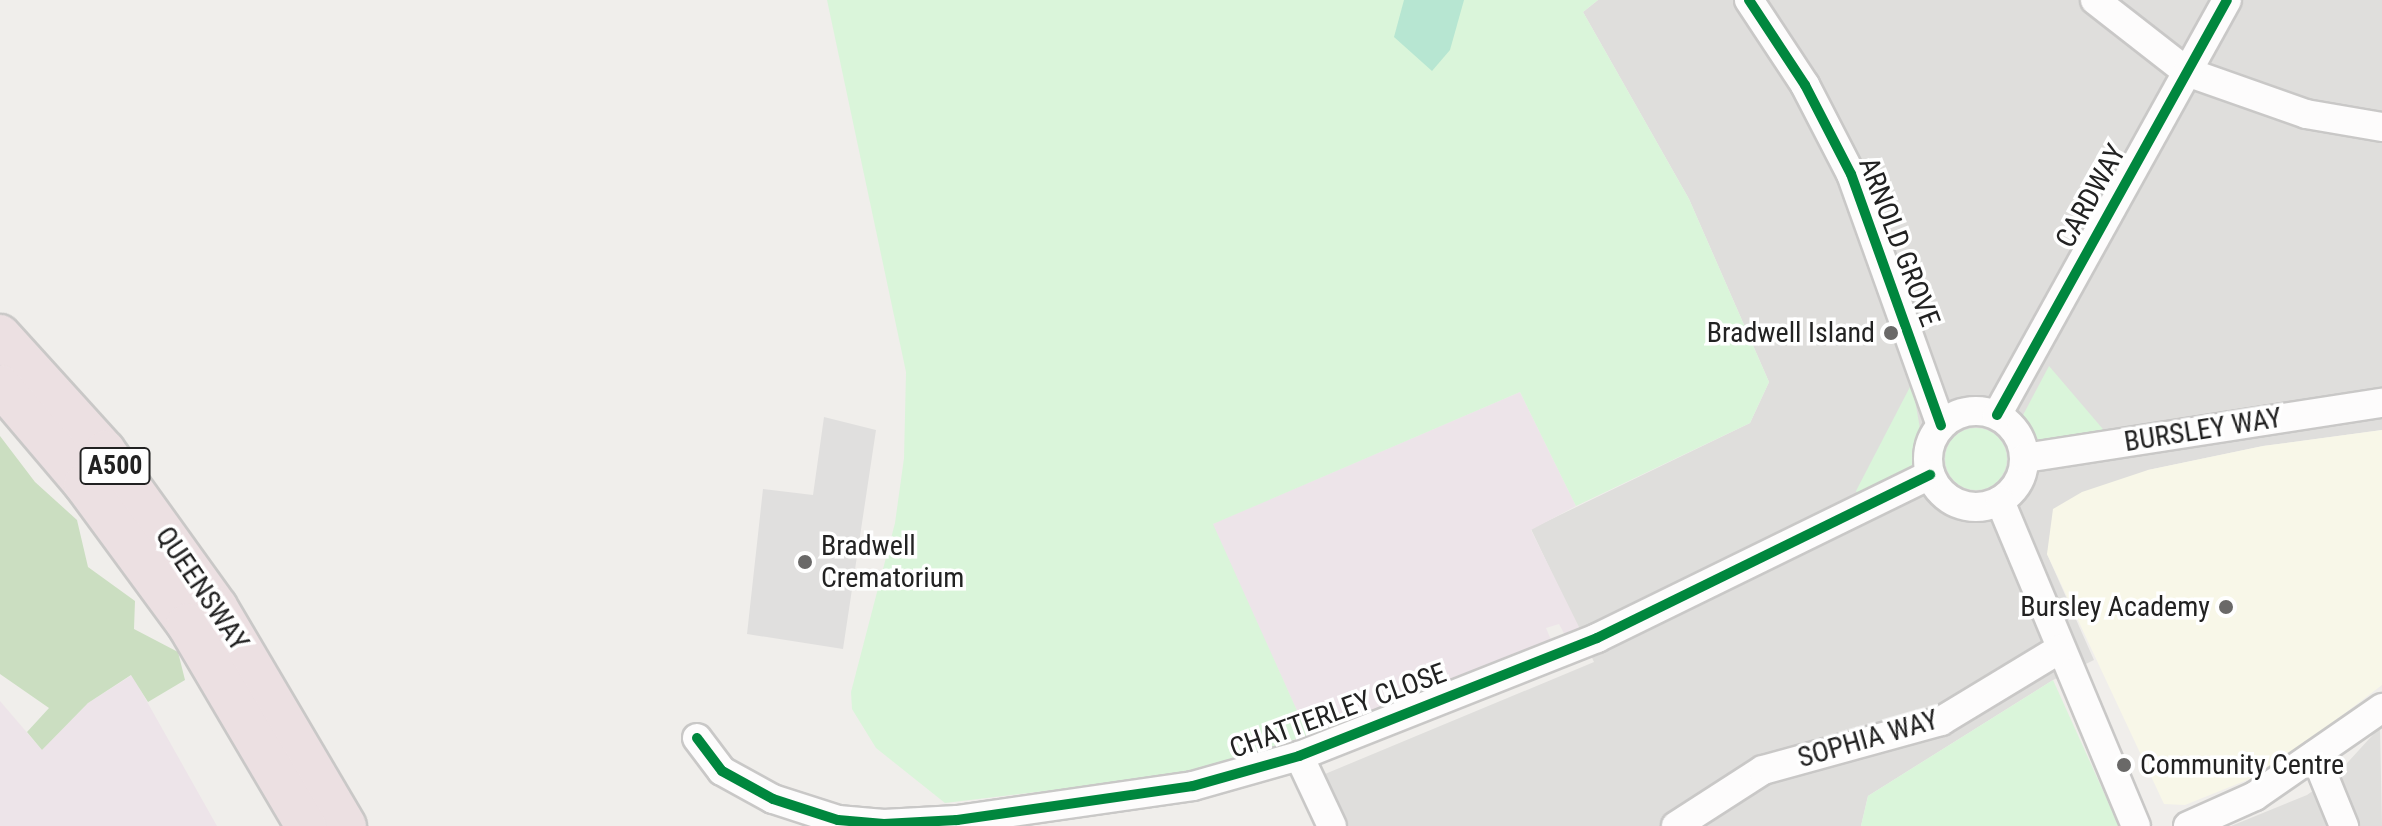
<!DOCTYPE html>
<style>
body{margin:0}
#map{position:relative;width:2382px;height:826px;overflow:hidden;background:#f0eeeb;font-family:"Roboto Condensed",sans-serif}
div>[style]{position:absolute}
.residential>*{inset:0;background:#dfdedc}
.industrial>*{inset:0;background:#ede4e9}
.education>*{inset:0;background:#f8f7e8}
.forest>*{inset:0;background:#cbdec1}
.park>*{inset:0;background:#daf5da}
.round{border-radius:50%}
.pitch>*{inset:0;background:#b7e6d2}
.parking>*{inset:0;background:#e0dfde}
.roads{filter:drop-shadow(2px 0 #c9c8c7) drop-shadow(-2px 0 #c9c8c7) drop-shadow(0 2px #c9c8c7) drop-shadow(0 -2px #c9c8c7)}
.minor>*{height:28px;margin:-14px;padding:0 14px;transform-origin:14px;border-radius:14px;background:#fdfcfc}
.minor>.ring{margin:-14px;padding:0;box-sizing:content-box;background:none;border:28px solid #fdfcfc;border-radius:50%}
.highway>*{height:40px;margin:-20px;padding:0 20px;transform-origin:20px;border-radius:20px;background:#ece0e2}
.cycleway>*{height:10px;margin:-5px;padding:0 5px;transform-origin:5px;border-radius:5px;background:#00873e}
.dots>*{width:22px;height:22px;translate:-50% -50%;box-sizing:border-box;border:4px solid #fff;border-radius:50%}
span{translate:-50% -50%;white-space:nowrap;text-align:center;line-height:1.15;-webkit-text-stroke:7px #fff;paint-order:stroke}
.shield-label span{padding:2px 6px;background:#fff;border:2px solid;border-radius:6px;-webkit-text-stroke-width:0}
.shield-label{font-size:26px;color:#222;font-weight:700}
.street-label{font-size:28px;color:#222}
.poi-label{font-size:28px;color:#222}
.right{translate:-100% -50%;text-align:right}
.left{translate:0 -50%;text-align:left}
</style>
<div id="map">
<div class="residential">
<i style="clip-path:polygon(1598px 0,2382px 0,2382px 430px,2263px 446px,2148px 470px,2047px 554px,2094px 660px,2053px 680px,1868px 796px,1861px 826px,1347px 826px,1325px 774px,1594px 662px,1531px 529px,1750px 423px,1769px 382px,1689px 199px,1583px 12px)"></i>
<i style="clip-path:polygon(2380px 727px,2382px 826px,2231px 826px,2307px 795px,2338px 773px)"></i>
</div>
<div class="industrial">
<i style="clip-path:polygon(1520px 392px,1576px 506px,1531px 530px,1581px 631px,1566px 637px,1559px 624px,1546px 628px,1552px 642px,1316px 741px,1308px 735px,1212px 524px)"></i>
<i style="clip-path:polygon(132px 675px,217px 826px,0 826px,0 701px,42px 750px,88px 703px)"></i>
</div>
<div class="education">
<i style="clip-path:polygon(2382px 430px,2382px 685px,2267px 772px,2185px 805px,2164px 804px,2047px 554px,2053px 509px,2082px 492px,2148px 470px,2263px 446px)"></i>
</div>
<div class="forest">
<i style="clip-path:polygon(0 436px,35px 482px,77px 520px,88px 567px,135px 601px,134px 629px,178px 652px,185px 680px,148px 702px,131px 675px,88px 703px,42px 750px,27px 732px,49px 708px,0 674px)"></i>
</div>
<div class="park">
<i style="clip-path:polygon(827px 0,1598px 0,1583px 12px,1689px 199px,1769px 382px,1750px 423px,1576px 506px,1520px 392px,1213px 524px,1308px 735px,1186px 774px,945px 803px,876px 748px,852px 709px,851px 692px,895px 523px,904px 458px,906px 372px)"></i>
<i style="clip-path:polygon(2049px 366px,2108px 435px,2040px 444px,2030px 437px,2022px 417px)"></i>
<i style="clip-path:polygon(1912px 383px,1926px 463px,1859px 497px,1856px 491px)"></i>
<i class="round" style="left:1945px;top:428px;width:62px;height:62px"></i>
<i style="clip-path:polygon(2053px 680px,2119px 826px,1861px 826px,1868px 796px)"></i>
</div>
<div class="pitch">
<i style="clip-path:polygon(1404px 0,1464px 0,1450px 50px,1432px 71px,1394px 37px)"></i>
</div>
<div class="parking">
<i style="clip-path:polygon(824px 417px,876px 430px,843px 649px,747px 634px,763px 489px,813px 495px)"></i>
</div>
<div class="roads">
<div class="minor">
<i style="left:1749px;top:0;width:102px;rotate:56.6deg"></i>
<i style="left:1805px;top:85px;width:100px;rotate:62.7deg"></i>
<i style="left:1851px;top:174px;width:267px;rotate:70.3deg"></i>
<i style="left:2095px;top:0;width:117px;rotate:38deg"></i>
<i style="left:2187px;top:72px;width:126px;rotate:19.4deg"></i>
<i style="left:2306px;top:114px;width:77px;rotate:9.7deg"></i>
<i class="ring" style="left:1928px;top:411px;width:68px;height:68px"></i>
<i style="left:1997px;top:415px;width:474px;rotate:-61deg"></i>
<i style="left:2025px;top:458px;width:361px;rotate:-8.8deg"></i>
<i style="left:2000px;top:501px;width:352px;rotate:67.3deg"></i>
<i style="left:697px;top:738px;width:41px;rotate:52.9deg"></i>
<i style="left:722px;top:771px;width:58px;rotate:28.8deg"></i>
<i style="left:773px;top:799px;width:68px;rotate:17.9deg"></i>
<i style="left:838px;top:820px;width:46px;rotate:5deg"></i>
<i style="left:884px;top:824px;width:73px;rotate:-3.1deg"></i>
<i style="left:957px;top:820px;width:238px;rotate:-8.2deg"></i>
<i style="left:1193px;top:786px;width:110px;rotate:-15.8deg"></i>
<i style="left:1299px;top:756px;width:321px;rotate:-21.6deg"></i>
<i style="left:1597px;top:638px;width:371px;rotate:-26.1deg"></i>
<i style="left:2315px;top:755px;width:77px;rotate:67.8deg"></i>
<i style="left:1299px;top:756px;width:77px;rotate:64.8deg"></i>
<i style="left:1676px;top:826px;width:103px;rotate:-32.8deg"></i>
<i style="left:1763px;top:770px;width:185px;rotate:-15.4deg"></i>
<i style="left:1941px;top:721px;width:139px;rotate:-31.2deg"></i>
<i style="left:2188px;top:826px;width:73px;rotate:-24.1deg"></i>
<i style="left:2255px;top:796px;width:155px;rotate:-34.7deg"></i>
</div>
<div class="highway">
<i style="left:0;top:335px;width:156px;rotate:47.8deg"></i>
<i style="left:105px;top:451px;width:192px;rotate:54.3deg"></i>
<i style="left:217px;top:607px;width:254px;rotate:59.5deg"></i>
<i style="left:0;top:385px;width:130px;rotate:49.7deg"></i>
<i style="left:84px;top:484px;width:174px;rotate:53.7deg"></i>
<i style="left:187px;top:624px;width:234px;rotate:59.5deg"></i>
</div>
</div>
<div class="cycleway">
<i style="left:1749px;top:0;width:102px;rotate:56.6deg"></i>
<i style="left:1805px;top:85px;width:100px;rotate:62.7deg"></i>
<i style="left:1851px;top:174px;width:267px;rotate:70.3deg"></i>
<i style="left:1997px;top:415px;width:474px;rotate:-61deg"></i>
<i style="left:697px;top:738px;width:41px;rotate:52.9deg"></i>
<i style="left:722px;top:771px;width:58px;rotate:28.8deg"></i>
<i style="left:773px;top:799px;width:68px;rotate:17.9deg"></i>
<i style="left:838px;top:820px;width:46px;rotate:5deg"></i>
<i style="left:884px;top:824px;width:73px;rotate:-3.1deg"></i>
<i style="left:957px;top:820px;width:238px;rotate:-8.2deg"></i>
<i style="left:1193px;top:786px;width:110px;rotate:-15.8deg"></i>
<i style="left:1299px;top:756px;width:321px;rotate:-21.6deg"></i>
<i style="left:1597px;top:638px;width:371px;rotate:-26.1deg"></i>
</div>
<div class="dots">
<i style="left:1891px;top:333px;background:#6a6968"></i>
<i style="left:805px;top:562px;background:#6a6968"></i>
<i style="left:2226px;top:607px;background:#6a6968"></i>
<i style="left:2124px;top:765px;background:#6a6968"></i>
</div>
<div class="shield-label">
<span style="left:115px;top:466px">A500</span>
</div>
<div class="street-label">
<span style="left:2091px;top:196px;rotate:-61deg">CARDWAY</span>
<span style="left:1899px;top:242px;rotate:69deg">ARNOLD GROVE</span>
<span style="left:2203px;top:430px;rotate:-9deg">BURSLEY WAY</span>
<span style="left:202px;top:589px;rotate:56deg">QUEENSWAY</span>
<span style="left:1338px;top:711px;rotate:-20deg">CHATTERLEY CLOSE</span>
<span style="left:1868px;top:739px;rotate:-16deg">SOPHIA WAY</span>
</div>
<div class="poi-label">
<span class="right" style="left:1875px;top:333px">Bradwell Island</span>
<span class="left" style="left:821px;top:562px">Bradwell<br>Crematorium</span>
<span class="right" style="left:2210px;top:607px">Bursley Academy</span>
<span class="left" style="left:2140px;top:765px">Community Centre</span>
</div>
</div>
